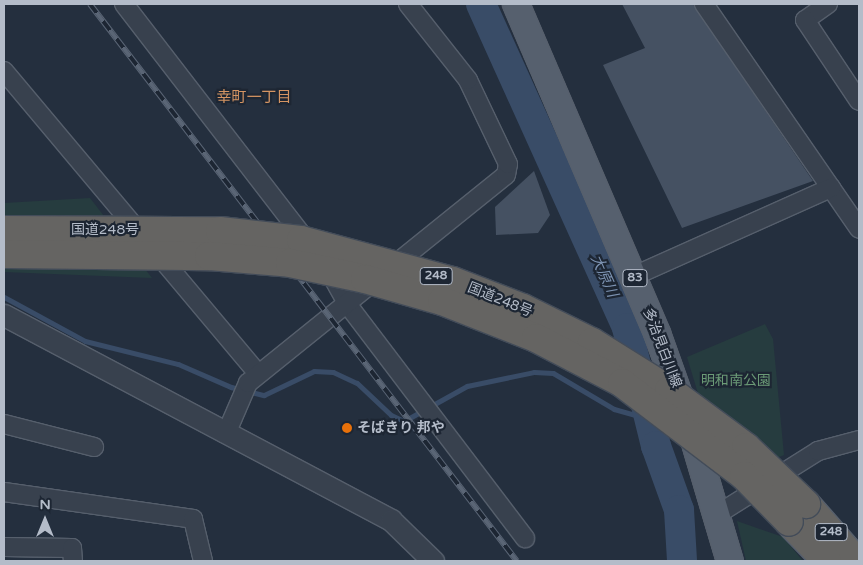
<!DOCTYPE html>
<meta charset="utf-8">
<style>
body{margin:0}
#map{position:relative;width:863px;height:565px;overflow:hidden;background:#242f3e;font-family:"Varela Round","Noto Sans JP",sans-serif}
div>[style]{position:absolute}
.green>*{inset:0;background:#263c3f}
.stream>*{height:5px;margin:-2.5px;padding:0 2.5px;transform-origin:2.5px;border-radius:2.5px;background:#394c67}
.river>*{height:30px;margin:-15px;padding:0 15px;transform-origin:15px;border-radius:15px;background:#394c67}
.building>*{inset:0;background:#455162}
.roads{filter:drop-shadow(1px 0 #565f6c) drop-shadow(-1px 0 #565f6c) drop-shadow(0 1px #565f6c) drop-shadow(0 -1px #565f6c)}
.minor>*{height:18px;margin:-9px;padding:0 9px;transform-origin:9px;border-radius:9px;background:#38414e}
.tertiary>*{height:21px;margin:-10.5px;padding:0 10.5px;transform-origin:10.5px;border-radius:10.5px;background:#38414e}
.primary>*{height:26px;margin:-13px;padding:0 13px;transform-origin:13px;border-radius:13px;background:#56606e}
.trunk>*{height:28px;margin:-14px;padding:0 14px;transform-origin:14px;border-radius:14px;background:#656462}
.rail>*{height:5.5px;margin-top:-2.75px;transform-origin:0;background:repeating-linear-gradient(90deg,#1d2633 0 11px,#5a6575 0 22px);box-sizing:border-box;border-block:1px solid #5a6575}
.bridges{filter:drop-shadow(1px 0 #434c59) drop-shadow(-1px 0 #434c59) drop-shadow(0 1px #434c59) drop-shadow(0 -1px #434c59)}
.trunk-bridge>*{height:28px;margin:-14px;padding:0 14px;transform-origin:14px;border-radius:14px;background:#656462}
.dots>*{width:14px;height:14px;translate:-50% -50%;box-sizing:border-box;border:2px solid #1d2633;border-radius:50%}
span{translate:-50% -50%;white-space:nowrap;text-align:center;line-height:1.15;-webkit-text-stroke:4.5px #1d2633;paint-order:stroke}
.shield-label span{padding:1px 4px;background:#1d2633;border:1px solid;border-radius:4px;-webkit-text-stroke-width:0}
.shield-label{font-size:12px;color:#b4bcc9;font-weight:700}
.street-label{font-size:14px;color:#b4bcc9}
.park-label{font-size:14px;color:#6b9a76}
.poi-label{font-size:14px;color:#b4bcc9;font-weight:700}
.left{translate:0 -50%;text-align:left}
.neighbourhood-label{font-size:15px;color:#d59563}
.water-label{font-size:15px;color:#7c92b1;font-style:italic}
.frame{position:absolute;inset:0;border:5px solid #b4bcc9;pointer-events:none}
.north{position:absolute;left:20px;top:495px;width:50px;height:50px;-webkit-text-stroke:4px #1d2633;paint-order:stroke;rotate:0deg;font-size:14px;font-weight:700;line-height:20px;text-align:center;color:#b4bcc9}
.north::after{content:'';display:block;margin:auto;width:18px;height:22px;background:#b4bcc9;clip-path:polygon(50% 0,100% 100%,50% 72%,0 100%)}
</style>
<div id="map">
<div class="green">
<i style="clip-path:polygon(90px 198px,152px 278px,4px 272px,4px 203px)"></i>
<i style="clip-path:polygon(765px 324px,773px 339px,784px 455px,724px 480px,687px 357px)"></i>
<i style="clip-path:polygon(737px 521px,783px 537px,803px 561px,746px 561px)"></i>
</div>
<div class="stream">
<i style="left:4px;top:297px;width:92px;rotate:28.5deg"></i>
<i style="left:85px;top:341px;width:96px;rotate:13.9deg"></i>
<i style="left:178px;top:364px;width:58px;rotate:23.5deg"></i>
<i style="left:231px;top:387px;width:34px;rotate:14deg"></i>
<i style="left:264px;top:395px;width:55px;rotate:-25.6deg"></i>
<i style="left:314px;top:371px;width:19px;rotate:3deg"></i>
<i style="left:333px;top:372px;width:26px;rotate:25deg"></i>
<i style="left:357px;top:383px;width:47px;rotate:43.3deg"></i>
<i style="left:391px;top:415px;width:14px;rotate:25deg"></i>
<i style="left:404px;top:421px;width:72px;rotate:-29.1deg"></i>
<i style="left:467px;top:386px;width:68px;rotate:-11.8deg"></i>
<i style="left:534px;top:372px;width:19px;rotate:3deg"></i>
<i style="left:553px;top:373px;width:71px;rotate:30.5deg"></i>
<i style="left:614px;top:409px;width:37px;rotate:16deg"></i>
</div>
<div class="river">
<i style="left:481px;top:4px;width:355px;rotate:65.7deg"></i>
<i style="left:627px;top:328px;width:122px;rotate:76.2deg"></i>
<i style="left:656px;top:446px;width:68px;rotate:70.2deg"></i>
<i style="left:679px;top:510px;width:51px;rotate:86.6deg"></i>
</div>
<div class="building">
<i style="clip-path:polygon(622px 4px,693px 4px,813px 181px,682px 228px,603px 65px,645px 48px)"></i>
<i style="clip-path:polygon(534px 171px,550px 215px,538px 233px,496px 235px,495px 207px)"></i>
</div>
<div class="roads">
<div class="minor">
<i style="left:124px;top:4px;width:303px;rotate:52.4deg"></i>
<i style="left:704px;top:4px;width:273px;rotate:55.4deg"></i>
<i style="left:828px;top:4px;width:28px;rotate:145deg"></i>
<i style="left:805px;top:20px;width:97px;rotate:56.3deg"></i>
<i style="left:4px;top:71px;width:395px;rotate:50deg"></i>
<i style="left:328px;top:269px;width:41px;rotate:60.9deg"></i>
<i style="left:348px;top:305px;width:293px;rotate:52.8deg"></i>
<i style="left:634px;top:276px;width:216px;rotate:-24.1deg"></i>
<i style="left:4px;top:424px;width:93px;rotate:14.3deg"></i>
<i style="left:226px;top:434px;width:56px;rotate:-66.7deg"></i>
<i style="left:248px;top:383px;width:331px;rotate:-38.9deg"></i>
<i style="left:506px;top:175px;width:11px;rotate:-80deg"></i>
<i style="left:508px;top:164px;width:93px;rotate:-115.5deg"></i>
<i style="left:468px;top:80px;width:97px;rotate:-128.3deg"></i>
<i style="left:4px;top:492px;width:191px;rotate:8.1deg"></i>
<i style="left:193px;top:519px;width:43px;rotate:76.6deg"></i>
<i style="left:718px;top:514px;width:118px;rotate:-32.2deg"></i>
<i style="left:818px;top:451px;width:42px;rotate:-15deg"></i>
<i style="left:4px;top:547px;width:68px;rotate:0.8deg"></i>
<i style="left:72px;top:548px;width:13px;rotate:86deg"></i>
</div>
<div class="tertiary">
<i style="left:4px;top:315px;width:438px;rotate:27.9deg"></i>
<i style="left:391px;top:520px;width:59px;rotate:44.3deg"></i>
</div>
<div class="primary">
<i style="left:516px;top:4px;width:358px;rotate:66.8deg"></i>
<i style="left:657px;top:333px;width:96px;rotate:70.4deg"></i>
<i style="left:689px;top:423px;width:144px;rotate:73.5deg"></i>
</div>
<div class="trunk">
<i style="left:806px;top:504px;width:76px;rotate:48.7deg"></i>
<i style="left:789px;top:522px;width:54px;rotate:45.7deg"></i>
</div>
</div>
<div class="rail">
<i style="left:90px;top:4px;width:702px;rotate:52.53deg"></i>
</div>
<div class="bridges">
<div class="trunk-bridge">
<i style="left:4px;top:230px;width:216px;rotate:0.3deg"></i>
<i style="left:220px;top:231px;width:81px;rotate:6.3deg"></i>
<i style="left:301px;top:240px;width:157px;rotate:15.1deg"></i>
<i style="left:453px;top:281px;width:75px;rotate:21.1deg"></i>
<i style="left:523px;top:308px;width:77px;rotate:26.2deg"></i>
<i style="left:592px;top:342px;width:91px;rotate:31.9deg"></i>
<i style="left:669px;top:390px;width:96px;rotate:36.5deg"></i>
<i style="left:746px;top:447px;width:83px;rotate:43.5deg"></i>
<i style="left:4px;top:254px;width:205px;rotate:0.6deg"></i>
<i style="left:209px;top:256px;width:81px;rotate:4.9deg"></i>
<i style="left:290px;top:263px;width:77px;rotate:12deg"></i>
<i style="left:365px;top:279px;width:80px;rotate:15.9deg"></i>
<i style="left:442px;top:301px;width:101px;rotate:21.5deg"></i>
<i style="left:536px;top:338px;width:97px;rotate:27.6deg"></i>
<i style="left:622px;top:383px;width:153px;rotate:37.3deg"></i>
<i style="left:744px;top:476px;width:64px;rotate:45.6deg"></i>
</div>
</div>
<div class="dots">
<i style="left:347px;top:428px;background:#e8710a"></i>
</div>
<div class="shield-label">
<span style="left:436px;top:276px">248</span>
<span style="left:635px;top:278px">83</span>
<span style="left:831px;top:532px">248</span>
</div>
<div class="street-label">
<span style="left:105px;top:230px">国道248号</span>
<span style="left:500px;top:300px;rotate:22deg">国道248号</span>
<span style="left:662px;top:348px;rotate:69deg">多治見白川線</span>
</div>
<div class="park-label">
<span style="left:736px;top:381px">明和南公園</span>
</div>
<div class="poi-label">
<span class="left" style="left:357px;top:428px">そばきり 邦や</span>
</div>
<div class="neighbourhood-label">
<span style="left:254px;top:98px">幸町一丁目</span>
</div>
<div class="water-label">
<span style="left:604px;top:276px;rotate:66deg">大原川</span>
</div>
<div class="frame"></div>
<div class="north">N</div>
</div>
